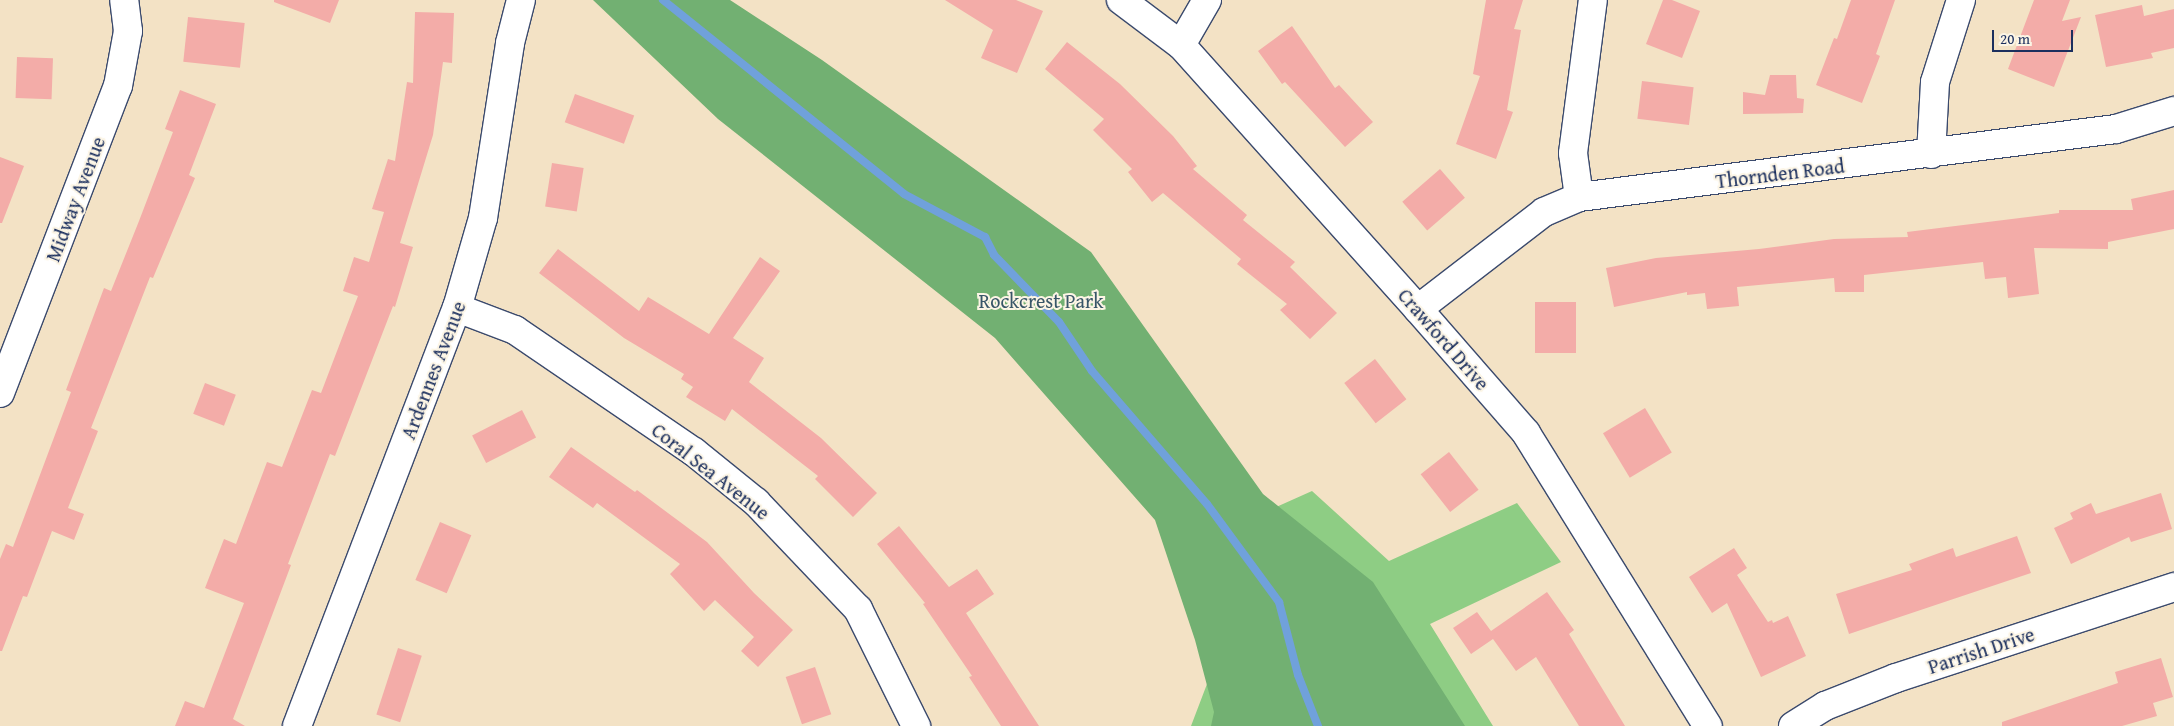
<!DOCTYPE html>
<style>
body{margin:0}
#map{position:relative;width:2174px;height:726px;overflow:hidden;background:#f3e2c5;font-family:"Gentium Book Plus",serif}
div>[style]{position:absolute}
.green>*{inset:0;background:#8ecd84}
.forest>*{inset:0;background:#72b072}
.stream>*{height:8px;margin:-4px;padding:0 4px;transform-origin:4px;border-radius:4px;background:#70a1db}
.building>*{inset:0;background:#f3aca8;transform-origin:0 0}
.roads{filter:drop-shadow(1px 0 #3b4a6d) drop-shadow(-1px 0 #3b4a6d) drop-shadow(0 1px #3b4a6d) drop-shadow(0 -1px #3b4a6d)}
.minor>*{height:28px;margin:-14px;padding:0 14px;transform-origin:14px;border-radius:14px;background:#fff}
.tertiary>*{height:28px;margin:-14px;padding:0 14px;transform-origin:14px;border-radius:14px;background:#fff}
span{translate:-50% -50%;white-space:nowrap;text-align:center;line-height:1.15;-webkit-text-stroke:4px #fcf5e5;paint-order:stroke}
.street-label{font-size:20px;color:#1b2f5e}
.park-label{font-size:20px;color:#385668}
.scale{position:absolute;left:1992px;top:30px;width:81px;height:22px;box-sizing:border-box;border:2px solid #1b2f5e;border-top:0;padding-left:6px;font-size:15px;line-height:18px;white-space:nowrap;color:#1b2f5e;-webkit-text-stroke:4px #fcf5e5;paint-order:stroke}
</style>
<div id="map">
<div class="green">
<i style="clip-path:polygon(1312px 491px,1389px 561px,1517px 503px,1561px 562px,1430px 624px,1493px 726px,1191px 726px,1274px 508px)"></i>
</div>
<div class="forest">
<i style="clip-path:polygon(593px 0,730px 0,822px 60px,1091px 252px,1263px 494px,1373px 582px,1465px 726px,1211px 726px,1214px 712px,1195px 640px,1155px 520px,995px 338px,718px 119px)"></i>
</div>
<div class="stream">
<i style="left:663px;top:0;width:309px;rotate:38.8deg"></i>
<i style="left:904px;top:194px;width:92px;rotate:28deg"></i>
<i style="left:985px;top:237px;width:20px;rotate:63deg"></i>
<i style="left:994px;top:255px;width:93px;rotate:45.9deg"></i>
<i style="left:1059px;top:322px;width:59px;rotate:56deg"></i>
<i style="left:1092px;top:371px;width:176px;rotate:49.2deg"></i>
<i style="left:1207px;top:504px;width:122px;rotate:53.7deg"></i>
<i style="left:1279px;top:602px;width:75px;rotate:75.4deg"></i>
<i style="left:1298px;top:675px;width:55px;rotate:68.6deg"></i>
</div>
<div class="building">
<i style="clip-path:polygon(274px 0,339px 0,330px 23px,274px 2px)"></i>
<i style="clip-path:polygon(945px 0,1016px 0,1043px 11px,1017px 73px,981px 58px,993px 30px)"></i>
<i style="clip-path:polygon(1486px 0,1523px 0,1514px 29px,1521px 30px,1507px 110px,1513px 112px,1496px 159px,1456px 144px,1480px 76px,1473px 74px)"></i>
<i style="clip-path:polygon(1663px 0,1672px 0,1700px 11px,1682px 58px,1646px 44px)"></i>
<i style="clip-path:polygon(1851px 0,1895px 0,1876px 54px,1880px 56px,1862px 103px,1816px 85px,1834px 38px,1837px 39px)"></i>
<i style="clip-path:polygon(2034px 0,2070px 0,2062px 21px,2081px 17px,2054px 87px,2008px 69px)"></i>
<i style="clip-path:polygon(2142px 5px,2144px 16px,2174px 9px,2174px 48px,2151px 53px,2153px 58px,2106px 67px,2095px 15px)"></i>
<i style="clip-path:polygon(415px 12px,454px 13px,452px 63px,443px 62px,433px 135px,400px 243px,413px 247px,395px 307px,393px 306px,335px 456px,330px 454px,288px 564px,291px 565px,233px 719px,245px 726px,175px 726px,185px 701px,204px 708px,244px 603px,205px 588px,224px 539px,236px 544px,267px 462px,282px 467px,312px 390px,321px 393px,358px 296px,343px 291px,354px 257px,369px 262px,384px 212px,372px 209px,388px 159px,395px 161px,407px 82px,413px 83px)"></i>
<i style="left:188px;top:17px;width:57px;height:45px;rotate:6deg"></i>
<i style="clip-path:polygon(1292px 26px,1335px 88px,1339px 85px,1373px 122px,1345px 147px,1285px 82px,1282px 84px,1258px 51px)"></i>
<i style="clip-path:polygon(1067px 42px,1120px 84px,1173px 136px,1197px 166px,1193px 169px,1247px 215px,1243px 220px,1295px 262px,1290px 267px,1337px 313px,1310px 339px,1280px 310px,1287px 304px,1237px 264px,1241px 259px,1163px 193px,1152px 202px,1128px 172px,1132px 169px,1093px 130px,1104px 119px,1045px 69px)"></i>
<i style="left:17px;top:57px;width:36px;height:41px;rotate:2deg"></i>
<i style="clip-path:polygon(1770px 75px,1796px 75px,1797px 98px,1804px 99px,1803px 113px,1743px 114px,1743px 92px,1765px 95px)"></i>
<i style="left:1642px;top:81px;width:52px;height:38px;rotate:7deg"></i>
<i style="clip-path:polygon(180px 90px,216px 104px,189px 175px,195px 178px,153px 278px,150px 277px,91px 428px,98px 431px,68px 508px,84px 514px,74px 540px,52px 531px,27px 597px,23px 596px,2px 651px,0 651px,0 559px,6px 544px,13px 547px,71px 392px,66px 390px,104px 288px,111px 291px,139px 221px,173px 132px,165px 129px)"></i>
<i style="left:575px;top:94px;width:63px;height:30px;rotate:20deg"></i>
<i style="clip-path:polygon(0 157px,24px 166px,2px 223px,0 223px)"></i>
<i style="left:552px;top:163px;width:32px;height:44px;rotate:9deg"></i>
<i style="left:1440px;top:169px;width:38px;height:50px;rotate:49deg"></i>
<i style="clip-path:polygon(2174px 190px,2174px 229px,2108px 242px,2108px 249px,2034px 248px,2039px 294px,2008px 298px,2006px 277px,1985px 279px,1983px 262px,1864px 275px,1864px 292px,1835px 292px,1834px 278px,1737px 287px,1739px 306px,1707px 309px,1705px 293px,1687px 295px,1687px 292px,1614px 307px,1606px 268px,1656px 258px,1759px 249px,1834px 239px,1908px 237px,1907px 232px,2059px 213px,2059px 210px,2133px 210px,2131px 199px)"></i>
<i style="clip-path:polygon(558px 249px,639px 311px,648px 297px,709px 334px,760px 257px,780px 271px,733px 338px,764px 358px,749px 382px,821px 438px,877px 493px,853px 517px,815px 479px,818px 476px,732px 409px,725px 421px,686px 397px,693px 387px,681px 379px,684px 374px,624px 338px,539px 273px)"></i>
<i style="left:1535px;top:302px;width:41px;height:51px"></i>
<i style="left:1375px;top:359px;width:51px;height:39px;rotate:52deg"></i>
<i style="left:205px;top:383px;width:33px;height:33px;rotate:21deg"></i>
<i style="left:1645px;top:408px;width:52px;height:49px;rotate:59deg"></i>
<i style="left:522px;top:410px;width:31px;height:56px;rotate:63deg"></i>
<i style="clip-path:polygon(571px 447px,635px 492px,637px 490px,707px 542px,754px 593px,793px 630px,758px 667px,741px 651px,754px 637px,715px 600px,704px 611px,670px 574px,680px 564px,597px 503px,593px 508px,549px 477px)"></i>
<i style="left:1449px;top:452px;width:48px;height:36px;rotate:52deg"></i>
<i style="clip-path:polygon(2161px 493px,2172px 529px,2131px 542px,2129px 537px,2071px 564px,2054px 528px,2073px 519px,2070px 513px,2091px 503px,2096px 514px)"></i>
<i style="left:440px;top:522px;width:34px;height:63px;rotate:23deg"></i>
<i style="clip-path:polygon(899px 526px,949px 587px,977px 569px,994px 594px,966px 613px,1039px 726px,1001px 726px,969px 677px,972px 676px,923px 604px,925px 603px,877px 544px)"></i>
<i style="clip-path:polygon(2017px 536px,2031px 573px,1849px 634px,1836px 594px,1912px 570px,1909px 564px,1953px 548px,1956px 557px)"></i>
<i style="clip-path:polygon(1734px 548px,1747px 568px,1737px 575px,1768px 622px,1772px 620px,1773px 623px,1788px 616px,1806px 656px,1761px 677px,1727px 603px,1712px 613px,1689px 577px)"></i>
<i style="clip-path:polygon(1547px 592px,1574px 630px,1569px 634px,1625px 726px,1579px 726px,1536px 657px,1516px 671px,1493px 639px,1471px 654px,1453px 628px,1477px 612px,1491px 631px)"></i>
<i style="left:398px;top:648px;width:25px;height:70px;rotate:18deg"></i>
<i style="clip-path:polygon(2161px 658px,2173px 697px,2153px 703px,2157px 716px,2122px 726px,2002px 726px,2002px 722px,2118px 683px,2115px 672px)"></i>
<i style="left:815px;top:667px;width:50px;height:31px;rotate:71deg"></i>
</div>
<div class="roads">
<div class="minor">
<i style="left:1121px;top:0;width:75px;rotate:36.9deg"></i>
<i style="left:1181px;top:45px;width:355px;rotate:48.1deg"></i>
<i style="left:1418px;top:309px;width:164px;rotate:48.9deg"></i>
<i style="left:1526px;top:433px;width:345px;rotate:58.2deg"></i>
<i style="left:1181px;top:45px;width:52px;rotate:-60deg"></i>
<i style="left:1931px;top:154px;width:72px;rotate:-86.8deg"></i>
<i style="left:1935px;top:82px;width:86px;rotate:-72.4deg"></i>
<i style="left:1579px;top:197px;width:44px;rotate:-97.8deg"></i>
<i style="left:1573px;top:153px;width:154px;rotate:-82.6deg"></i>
<i style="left:457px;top:308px;width:62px;rotate:20.8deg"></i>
<i style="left:515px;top:330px;width:217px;rotate:34.3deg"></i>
<i style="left:694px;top:452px;width:80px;rotate:38.9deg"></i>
<i style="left:756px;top:502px;width:148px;rotate:46.4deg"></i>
<i style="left:858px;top:609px;width:131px;rotate:63.6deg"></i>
<i style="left:1418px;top:309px;width:159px;rotate:-37.6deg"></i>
<i style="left:1544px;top:212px;width:38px;rotate:-23deg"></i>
<i style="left:1579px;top:197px;width:541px;rotate:-7.22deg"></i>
<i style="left:2116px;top:129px;width:61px;rotate:-17.2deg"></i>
<i style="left:0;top:393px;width:329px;rotate:-69deg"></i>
<i style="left:118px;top:86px;width:56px;rotate:-79.7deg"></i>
<i style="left:128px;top:31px;width:31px;rotate:-97deg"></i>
<i style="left:1793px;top:726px;width:38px;rotate:-32deg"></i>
<i style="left:1825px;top:706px;width:76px;rotate:-21.5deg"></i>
<i style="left:1896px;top:678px;width:293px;rotate:-18.1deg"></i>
</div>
<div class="tertiary">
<i style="left:297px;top:726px;width:448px;rotate:-69.1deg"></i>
<i style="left:457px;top:308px;width:94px;rotate:-73.9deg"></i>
<i style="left:483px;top:218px;width:177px;rotate:-81.2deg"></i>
<i style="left:510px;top:43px;width:44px;rotate:-75.7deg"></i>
</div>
</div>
<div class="street-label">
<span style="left:1780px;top:173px;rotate:-7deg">Thornden Road</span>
<span style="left:75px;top:199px;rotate:-69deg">Midway Avenue</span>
<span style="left:1444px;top:339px;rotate:49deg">Crawford Drive</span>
<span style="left:433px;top:370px;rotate:-69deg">Ardennes Avenue</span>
<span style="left:711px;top:471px;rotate:38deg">Coral Sea Avenue</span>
<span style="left:1981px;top:650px;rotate:-18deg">Parrish Drive</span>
</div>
<div class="park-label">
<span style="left:1041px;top:300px">Rockcrest Park</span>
</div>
<div class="scale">20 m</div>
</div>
